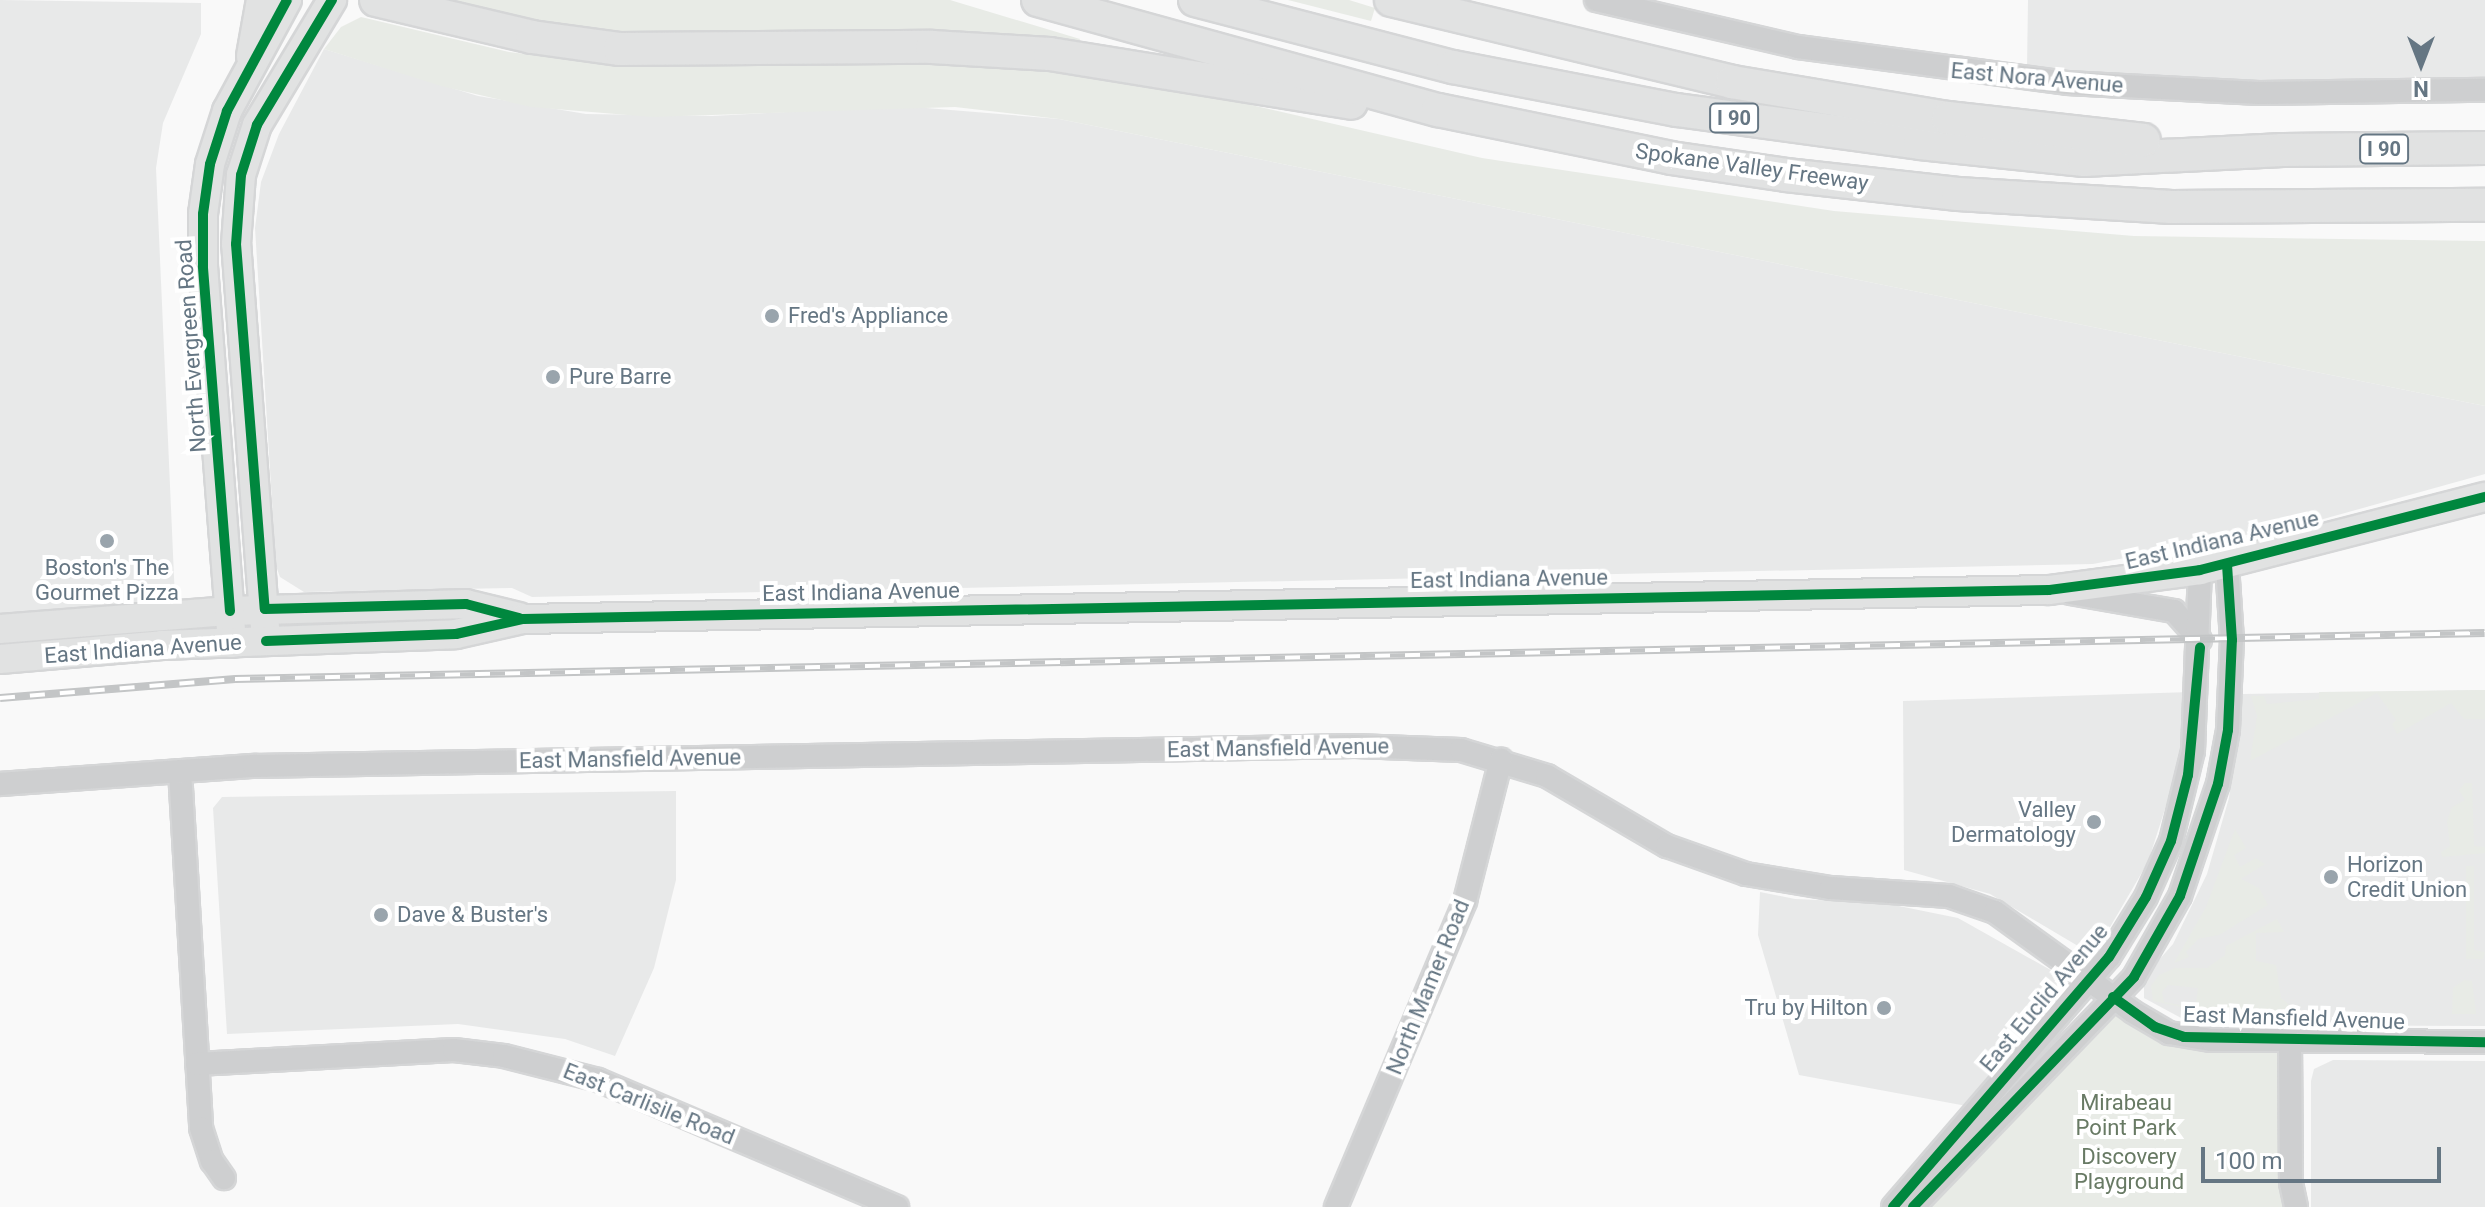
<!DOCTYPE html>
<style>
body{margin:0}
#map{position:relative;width:2485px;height:1207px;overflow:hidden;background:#f9f9f9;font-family:Roboto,sans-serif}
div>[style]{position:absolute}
.built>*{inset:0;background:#e8e9e9}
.green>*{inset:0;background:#e8ebe6}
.roads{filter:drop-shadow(2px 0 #d5d6d7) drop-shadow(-2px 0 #d5d6d7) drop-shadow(0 2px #d5d6d7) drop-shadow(0 -2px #d5d6d7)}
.minor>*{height:22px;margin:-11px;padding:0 11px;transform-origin:11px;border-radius:11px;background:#cecfd0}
.major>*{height:28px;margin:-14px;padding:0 14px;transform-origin:14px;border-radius:14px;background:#e1e2e2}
.highway>*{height:32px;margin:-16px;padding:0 16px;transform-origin:16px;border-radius:16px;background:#e1e2e2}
.rail>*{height:8px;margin-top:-4px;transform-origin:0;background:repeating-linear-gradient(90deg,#fff 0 15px,#c3c5c6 0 30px);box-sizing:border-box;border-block:2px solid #c3c5c6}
.cycleway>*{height:10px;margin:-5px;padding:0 5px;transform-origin:5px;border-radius:5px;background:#00873e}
.dots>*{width:22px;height:22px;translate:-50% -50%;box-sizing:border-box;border:4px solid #fff;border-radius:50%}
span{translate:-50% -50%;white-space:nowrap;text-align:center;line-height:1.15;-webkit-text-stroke:8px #fff;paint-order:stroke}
.shield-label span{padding:2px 6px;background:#fff;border:2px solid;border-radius:6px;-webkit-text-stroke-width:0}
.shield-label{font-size:20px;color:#657683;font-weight:700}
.street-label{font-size:22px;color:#657683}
.poi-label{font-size:22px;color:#657683}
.left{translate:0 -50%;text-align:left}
.right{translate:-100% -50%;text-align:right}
.park-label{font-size:22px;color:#687a64}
.north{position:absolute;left:2381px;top:24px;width:80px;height:80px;-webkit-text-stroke:6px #fff;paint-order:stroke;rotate:180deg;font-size:22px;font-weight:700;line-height:32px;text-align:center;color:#657683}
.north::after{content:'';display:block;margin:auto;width:28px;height:36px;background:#657683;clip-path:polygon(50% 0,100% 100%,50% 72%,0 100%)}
.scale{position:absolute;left:2201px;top:1147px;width:240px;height:36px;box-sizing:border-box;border:4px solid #657683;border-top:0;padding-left:10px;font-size:24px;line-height:28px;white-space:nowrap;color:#657683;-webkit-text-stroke:6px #fff;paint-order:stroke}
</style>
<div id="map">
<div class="built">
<i style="clip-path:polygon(0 0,201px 3px,201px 34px,163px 123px,156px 168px,175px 599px,0 613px)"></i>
<i style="clip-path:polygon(2028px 0,2485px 0,2485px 80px,2270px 83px,2027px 69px)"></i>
<i style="clip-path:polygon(324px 49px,478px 96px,586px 114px,712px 116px,902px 106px,1059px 119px,2485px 406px,2485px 474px,2309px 523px,2093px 564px,532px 597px,512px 588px,304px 592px,280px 577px,276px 566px,255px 228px,261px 182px,279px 134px)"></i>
<i style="clip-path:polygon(2485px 690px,2485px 1026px,2224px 1025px,2183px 1019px,2144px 998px,2144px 977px,2173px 944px,2207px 874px,2229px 798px,2243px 694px)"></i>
<i style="clip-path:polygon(2191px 692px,2180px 762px,2148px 862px,2099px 946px,2078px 946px,1990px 894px,1904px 870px,1903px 701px)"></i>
<i style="clip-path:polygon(676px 791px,676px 880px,654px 968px,615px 1056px,565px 1039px,458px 1024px,227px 1034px,213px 808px,222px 797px)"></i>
<i style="clip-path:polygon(1760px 892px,1795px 899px,1884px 903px,1958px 918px,2056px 973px,2058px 998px,1972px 1107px,1799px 1075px,1758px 935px)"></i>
<i style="clip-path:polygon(2333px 1060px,2485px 1061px,2485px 1207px,2311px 1207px,2311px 1081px,2314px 1069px)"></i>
</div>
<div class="green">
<i style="clip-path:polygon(421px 0,950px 0,1080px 39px,1077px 45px,603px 37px)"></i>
<i style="clip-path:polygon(1288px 0,1349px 0,1375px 8px,1371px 21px)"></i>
<i style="clip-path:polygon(361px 17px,509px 52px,622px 66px,888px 60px,1062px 70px,1203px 94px,1482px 158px,1834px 211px,2134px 236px,2485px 241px,2485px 406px,1059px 119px,955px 107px,652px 117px,531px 107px,441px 86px,324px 49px,341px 27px)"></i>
<i style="clip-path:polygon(2485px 690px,2485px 719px,2464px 719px,2451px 703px,2397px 734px,2392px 724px,2396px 720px,2377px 693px,2250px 761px,2257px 716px,2251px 696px,2264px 696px,2267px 704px,2319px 699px,2319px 692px)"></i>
<i style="clip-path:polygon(2465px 783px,2472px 783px,2474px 846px,2485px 847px,2485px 853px,2442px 857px,2441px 852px,2450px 846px,2447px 821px,2452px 807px,2465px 800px,2459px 790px)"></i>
<i style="clip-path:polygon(2235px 829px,2246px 848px,2234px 855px,2240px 867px,2256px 858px,2265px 864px,2241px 879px,2259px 888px,2268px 905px,2219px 935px,2198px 939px,2186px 952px,2189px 957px,2174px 963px,2206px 907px)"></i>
<i style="clip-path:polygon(2466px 866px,2474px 866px,2474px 950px,2485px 952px,2483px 959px,2466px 959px)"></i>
<i style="clip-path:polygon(evenodd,2277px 919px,2284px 932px,2256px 933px,2256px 961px,2276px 965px,2281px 998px,2301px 1014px,2215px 1014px,2153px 1001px,2151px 986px,2159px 975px,2175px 968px,2207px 968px,2225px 955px,2226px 946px,2277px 919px,2168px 985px,2198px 988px,2195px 1008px,2164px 1002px,2162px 992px,2168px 985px)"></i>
<i style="clip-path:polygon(2464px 980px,2472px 981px,2476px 1014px,2452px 1014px,2453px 988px)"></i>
<i style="clip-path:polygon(2113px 997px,2155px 1027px,2290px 1041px,2285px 1207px,1913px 1207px)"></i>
</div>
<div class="roads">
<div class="minor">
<i style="left:1596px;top:0;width:207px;rotate:13.1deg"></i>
<i style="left:1798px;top:47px;width:271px;rotate:7.6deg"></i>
<i style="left:2067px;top:83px;width:192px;rotate:3deg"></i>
<i style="left:2259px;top:93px;width:226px;rotate:-0.8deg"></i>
<i style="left:2070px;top:593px;width:106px;rotate:9.8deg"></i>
<i style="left:2174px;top:611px;width:39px;rotate:48deg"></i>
<i style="left:180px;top:771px;width:358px;rotate:86.6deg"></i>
<i style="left:201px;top:1128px;width:35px;rotate:72deg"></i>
<i style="left:212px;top:1161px;width:21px;rotate:55deg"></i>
<i style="left:0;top:784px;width:255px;rotate:-4.1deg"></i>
<i style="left:254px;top:766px;width:1101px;rotate:-1.04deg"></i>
<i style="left:1355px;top:746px;width:106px;rotate:2.2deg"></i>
<i style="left:1461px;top:750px;width:90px;rotate:16.8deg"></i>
<i style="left:1547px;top:776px;width:139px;rotate:30.3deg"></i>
<i style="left:1667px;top:846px;width:84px;rotate:19.5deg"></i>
<i style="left:1746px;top:874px;width:86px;rotate:9.4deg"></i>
<i style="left:1831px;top:888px;width:118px;rotate:3.9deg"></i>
<i style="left:1949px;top:896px;width:49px;rotate:19.2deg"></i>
<i style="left:1995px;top:912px;width:170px;rotate:35.9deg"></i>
<i style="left:2133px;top:1012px;width:42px;rotate:30.3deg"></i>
<i style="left:2169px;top:1033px;width:43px;rotate:9.5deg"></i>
<i style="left:2211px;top:1040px;width:274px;rotate:0.4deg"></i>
<i style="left:2290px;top:1041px;width:142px;rotate:89.6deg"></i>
<i style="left:2291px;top:1183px;width:25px;rotate:78deg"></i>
<i style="left:197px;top:1064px;width:257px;rotate:-3.1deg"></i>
<i style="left:454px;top:1050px;width:50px;rotate:6.8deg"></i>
<i style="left:504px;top:1056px;width:97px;rotate:14.3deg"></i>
<i style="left:598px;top:1080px;width:325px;rotate:23deg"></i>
<i style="left:1336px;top:1207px;width:332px;rotate:-67.1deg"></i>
<i style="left:1465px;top:901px;width:146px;rotate:-75.7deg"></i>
<i style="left:1893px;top:1207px;width:330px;rotate:-49.2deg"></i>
<i style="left:2109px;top:957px;width:70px;rotate:-58.3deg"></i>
<i style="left:2146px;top:897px;width:61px;rotate:-65.9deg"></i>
<i style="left:2171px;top:841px;width:93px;rotate:-76.3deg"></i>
<i style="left:2193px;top:751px;width:181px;rotate:-87.8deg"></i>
<i style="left:1913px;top:1207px;width:319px;rotate:-46.1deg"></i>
<i style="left:2134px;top:977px;width:93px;rotate:-60.4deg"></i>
<i style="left:2180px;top:896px;width:118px;rotate:-71.3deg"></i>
<i style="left:2218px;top:784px;width:55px;rotate:-79.5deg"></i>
<i style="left:2228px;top:730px;width:90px;rotate:-87.5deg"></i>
<i style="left:2232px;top:640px;width:76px;rotate:-93.8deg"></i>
</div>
<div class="major">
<i style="left:0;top:629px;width:231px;rotate:-4.5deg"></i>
<i style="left:230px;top:611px;width:236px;rotate:-1.7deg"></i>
<i style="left:466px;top:604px;width:55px;rotate:13.8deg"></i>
<i style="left:266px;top:641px;width:398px;rotate:-94.3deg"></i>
<i style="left:236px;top:244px;width:69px;rotate:-85.9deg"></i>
<i style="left:241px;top:175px;width:52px;rotate:-72.3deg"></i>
<i style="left:257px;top:125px;width:146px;rotate:-59deg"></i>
<i style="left:232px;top:643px;width:378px;rotate:-94.4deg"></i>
<i style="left:203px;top:266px;width:52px;rotate:-90deg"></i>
<i style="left:203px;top:214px;width:50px;rotate:-82deg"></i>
<i style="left:210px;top:164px;width:56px;rotate:-72.2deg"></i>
<i style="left:227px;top:111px;width:126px;rotate:-61.6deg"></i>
<i style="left:0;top:659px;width:163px;rotate:-4.9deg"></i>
<i style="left:162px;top:645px;width:294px;rotate:-2.1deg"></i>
<i style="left:456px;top:634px;width:69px;rotate:-12.6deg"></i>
<i style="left:523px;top:619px;width:1526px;rotate:-1.09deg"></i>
<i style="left:2049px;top:590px;width:152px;rotate:-7.5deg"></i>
<i style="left:2200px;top:570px;width:294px;rotate:-14.4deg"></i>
</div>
<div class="highway">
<i style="left:376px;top:0;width:160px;rotate:13.3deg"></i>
<i style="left:532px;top:37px;width:89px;rotate:7.8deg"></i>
<i style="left:620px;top:49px;width:312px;rotate:-0.4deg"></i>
<i style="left:932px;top:47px;width:118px;rotate:3.4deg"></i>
<i style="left:1050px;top:54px;width:305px;rotate:9.2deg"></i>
<i style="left:1038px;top:0;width:415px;rotate:15.4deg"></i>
<i style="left:1438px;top:110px;width:238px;rotate:11.6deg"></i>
<i style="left:1671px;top:158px;width:116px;rotate:8.4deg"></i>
<i style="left:1786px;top:175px;width:173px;rotate:6.3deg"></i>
<i style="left:1958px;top:194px;width:214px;rotate:3.5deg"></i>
<i style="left:2172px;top:207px;width:313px;rotate:-0.4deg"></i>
<i style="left:1195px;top:0;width:267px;rotate:14.6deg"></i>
<i style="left:1453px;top:67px;width:228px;rotate:10.9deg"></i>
<i style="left:1677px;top:110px;width:245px;rotate:7.7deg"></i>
<i style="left:1920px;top:143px;width:165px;rotate:5.9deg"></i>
<i style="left:2084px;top:160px;width:199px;rotate:-2.9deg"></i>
<i style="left:2283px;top:150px;width:202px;rotate:-0.6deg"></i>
<i style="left:1391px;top:0;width:351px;rotate:13.5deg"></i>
<i style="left:1732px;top:82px;width:219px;rotate:9.5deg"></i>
<i style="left:1948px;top:118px;width:197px;rotate:6.4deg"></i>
<i style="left:253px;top:56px;width:57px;rotate:-79.9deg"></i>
</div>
</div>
<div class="rail">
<i style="left:0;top:698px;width:236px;rotate:-4.6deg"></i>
<i style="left:235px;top:679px;width:2250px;rotate:-1.17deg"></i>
</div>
<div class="cycleway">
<i style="left:332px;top:0;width:146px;rotate:121deg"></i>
<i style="left:257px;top:125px;width:52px;rotate:107.7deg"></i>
<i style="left:241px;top:175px;width:69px;rotate:94.1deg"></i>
<i style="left:236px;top:244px;width:366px;rotate:85.5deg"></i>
<i style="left:265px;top:609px;width:201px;rotate:-1.4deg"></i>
<i style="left:466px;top:604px;width:55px;rotate:14.8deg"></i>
<i style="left:230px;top:611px;width:346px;rotate:-94.5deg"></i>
<i style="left:203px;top:266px;width:52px;rotate:-90deg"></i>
<i style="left:203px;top:214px;width:50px;rotate:-82deg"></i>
<i style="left:210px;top:164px;width:56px;rotate:-72.2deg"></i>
<i style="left:227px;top:111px;width:126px;rotate:-61.6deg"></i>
<i style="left:266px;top:641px;width:190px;rotate:-2.1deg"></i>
<i style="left:456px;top:634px;width:69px;rotate:-12.6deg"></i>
<i style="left:523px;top:619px;width:1526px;rotate:-1.09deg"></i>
<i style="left:2049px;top:590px;width:152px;rotate:-7.5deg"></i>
<i style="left:2200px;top:570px;width:294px;rotate:-14.4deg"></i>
<i style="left:2113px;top:997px;width:52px;rotate:35.5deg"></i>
<i style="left:2155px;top:1027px;width:31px;rotate:19deg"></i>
<i style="left:2184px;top:1037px;width:301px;rotate:1deg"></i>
<i style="left:1893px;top:1207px;width:330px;rotate:-49.2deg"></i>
<i style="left:2109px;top:957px;width:70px;rotate:-58.3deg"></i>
<i style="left:2146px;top:897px;width:61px;rotate:-65.9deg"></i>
<i style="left:2171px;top:841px;width:68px;rotate:-75.6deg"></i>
<i style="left:2188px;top:775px;width:128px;rotate:-84.6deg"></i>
<i style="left:1913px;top:1207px;width:319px;rotate:-46.1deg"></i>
<i style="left:2134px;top:977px;width:93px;rotate:-60.4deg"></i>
<i style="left:2180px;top:896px;width:118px;rotate:-71.3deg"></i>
<i style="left:2218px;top:784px;width:55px;rotate:-79.5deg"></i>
<i style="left:2228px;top:730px;width:90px;rotate:-87.5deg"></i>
<i style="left:2232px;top:640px;width:76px;rotate:-93.8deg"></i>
</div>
<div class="dots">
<i style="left:772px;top:316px;background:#99a4ac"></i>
<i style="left:553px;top:377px;background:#99a4ac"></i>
<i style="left:107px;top:541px;background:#99a4ac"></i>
<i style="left:2094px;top:822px;background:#99a4ac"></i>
<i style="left:2331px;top:877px;background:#99a4ac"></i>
<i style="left:381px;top:915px;background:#99a4ac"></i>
<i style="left:1884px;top:1008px;background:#99a4ac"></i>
</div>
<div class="shield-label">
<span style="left:1734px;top:118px">I 90</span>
<span style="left:2384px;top:149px">I 90</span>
</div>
<div class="street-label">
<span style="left:2037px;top:78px;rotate:5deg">East Nora Avenue</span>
<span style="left:1752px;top:167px;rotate:8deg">Spokane Valley Freeway</span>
<span style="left:191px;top:346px;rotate:-94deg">North Evergreen Road</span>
<span style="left:2222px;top:540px;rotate:-13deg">East Indiana Avenue</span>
<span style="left:1509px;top:579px;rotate:-1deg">East Indiana Avenue</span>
<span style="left:861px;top:592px;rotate:-1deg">East Indiana Avenue</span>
<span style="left:143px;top:649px;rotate:-4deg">East Indiana Avenue</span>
<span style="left:1278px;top:748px;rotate:-1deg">East Mansfield Avenue</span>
<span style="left:630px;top:759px;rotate:-1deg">East Mansfield Avenue</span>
<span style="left:1428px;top:987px;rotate:-68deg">North Mamer Road</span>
<span style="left:2044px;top:998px;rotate:-50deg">East Euclid Avenue</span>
<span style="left:2294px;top:1018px;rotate:2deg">East Mansfield Avenue</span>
<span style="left:649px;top:1104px;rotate:22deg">East Carlisile Road</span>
</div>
<div class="poi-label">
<span class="left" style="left:788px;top:316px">Fred's Appliance</span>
<span class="left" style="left:569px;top:377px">Pure Barre</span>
<span style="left:107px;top:580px">Boston's The<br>Gourmet Pizza</span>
<span class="right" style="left:2076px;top:822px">Valley<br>Dermatology</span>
<span class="left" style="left:2347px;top:877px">Horizon<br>Credit Union</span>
<span class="left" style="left:397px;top:915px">Dave &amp; Buster's</span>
<span class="right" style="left:1868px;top:1008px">Tru by Hilton</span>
</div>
<div class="park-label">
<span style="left:2126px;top:1115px">Mirabeau<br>Point Park</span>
<span style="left:2129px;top:1169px">Discovery<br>Playground</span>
</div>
<div class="north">N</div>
<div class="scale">100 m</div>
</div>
